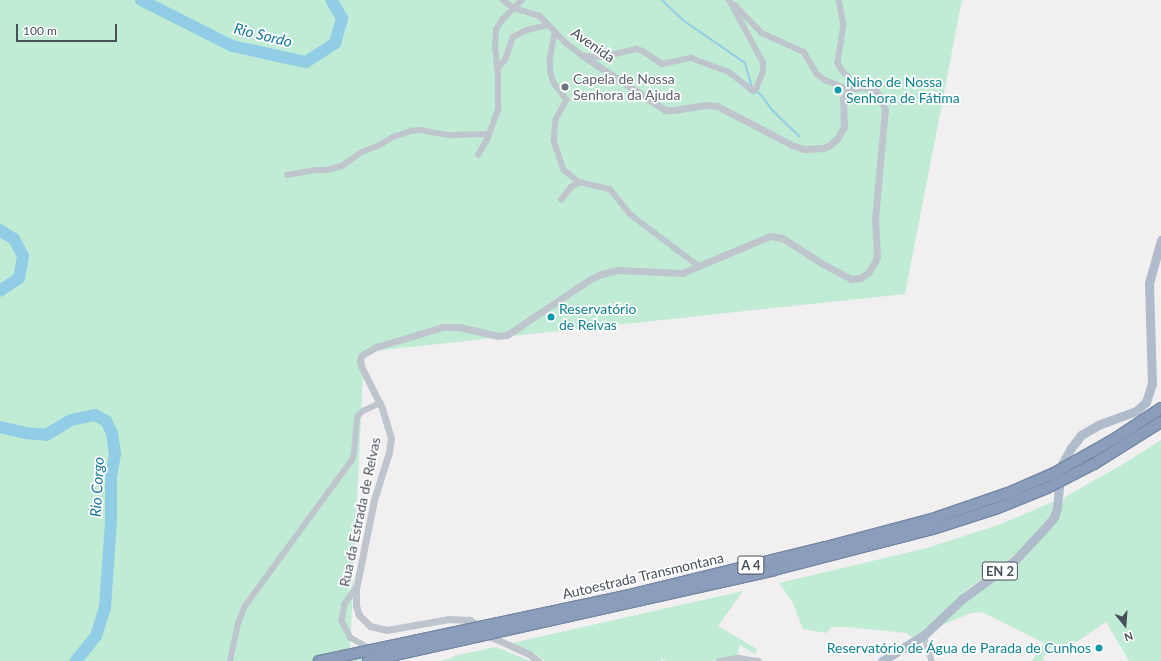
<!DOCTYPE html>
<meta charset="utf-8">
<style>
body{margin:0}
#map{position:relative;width:1161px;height:661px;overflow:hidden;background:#f1efef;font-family:Lato,sans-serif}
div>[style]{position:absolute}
.green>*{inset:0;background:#c0ebd5}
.stream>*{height:2px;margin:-1px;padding:0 1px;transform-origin:1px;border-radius:1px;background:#91cde5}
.river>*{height:12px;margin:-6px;padding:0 6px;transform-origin:6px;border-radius:6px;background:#91cde5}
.minor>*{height:5.5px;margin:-2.75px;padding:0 2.75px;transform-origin:2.75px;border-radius:2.75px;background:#bec5cd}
.tertiary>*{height:7px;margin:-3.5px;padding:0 3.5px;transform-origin:3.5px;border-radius:3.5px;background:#bec5cd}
.primary>*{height:9px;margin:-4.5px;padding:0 4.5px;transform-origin:4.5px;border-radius:4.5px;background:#b0bccb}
.bridges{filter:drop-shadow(1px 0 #7588a5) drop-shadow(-1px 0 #7588a5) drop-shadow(0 1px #7588a5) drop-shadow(0 -1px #7588a5)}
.motorway-bridge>*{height:10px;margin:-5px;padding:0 5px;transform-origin:5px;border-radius:5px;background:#8a9dba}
.dots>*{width:11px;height:11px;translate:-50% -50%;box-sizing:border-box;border:2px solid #fff;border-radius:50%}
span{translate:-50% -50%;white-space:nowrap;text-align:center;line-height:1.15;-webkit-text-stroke:3.5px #fff;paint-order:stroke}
.shield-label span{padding:1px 3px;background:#fff;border:1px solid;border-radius:3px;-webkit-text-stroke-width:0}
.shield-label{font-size:13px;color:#48505b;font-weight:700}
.street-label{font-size:14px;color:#48505b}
.worship-label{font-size:14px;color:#5b616d}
.left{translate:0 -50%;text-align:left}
.culture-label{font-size:14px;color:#0d838f}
.right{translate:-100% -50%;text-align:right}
.water-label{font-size:15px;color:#17779f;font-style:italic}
.north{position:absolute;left:1105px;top:605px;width:40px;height:40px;-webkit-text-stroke:3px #fff;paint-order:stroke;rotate:163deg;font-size:11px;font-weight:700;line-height:16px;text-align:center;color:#48505b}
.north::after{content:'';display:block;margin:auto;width:14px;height:18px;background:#48505b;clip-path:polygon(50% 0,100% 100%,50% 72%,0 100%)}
.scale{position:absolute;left:16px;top:24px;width:101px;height:18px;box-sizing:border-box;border:2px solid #48505b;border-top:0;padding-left:5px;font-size:12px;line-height:14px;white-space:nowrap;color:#48505b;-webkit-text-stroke:3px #fff;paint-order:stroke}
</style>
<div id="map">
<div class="green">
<i style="clip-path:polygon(0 0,962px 0,905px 294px,364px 352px,350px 650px,379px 661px,0 661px)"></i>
<i style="clip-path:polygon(1161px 440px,1161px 661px,1129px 661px,1106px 622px,1078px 641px,1048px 649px,1043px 658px,1045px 661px,1032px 661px,1044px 643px,982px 612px,971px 613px,942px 625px,941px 624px,968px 599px,1006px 572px,1028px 553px,1056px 521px,1065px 497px,1125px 463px)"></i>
<i style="clip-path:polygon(1055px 501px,1052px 512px,1045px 522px,1020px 551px,968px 589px,924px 630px,912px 638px,907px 633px,846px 627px,832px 627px,826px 633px,803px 629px,792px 601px,779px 583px,927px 548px,1001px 524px)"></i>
<i style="clip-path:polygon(743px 591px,718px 626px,757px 649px,755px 654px,740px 645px,737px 656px,710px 661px,666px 661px,661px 659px,661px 661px,544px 661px,535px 653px,512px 643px)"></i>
<i style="clip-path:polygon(496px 647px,530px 661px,439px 661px,453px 658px,453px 656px)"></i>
</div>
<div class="stream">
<i style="left:662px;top:0;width:30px;rotate:44deg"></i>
<i style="left:684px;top:21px;width:74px;rotate:34.5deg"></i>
<i style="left:745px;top:63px;width:25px;rotate:74deg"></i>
<i style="left:755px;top:90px;width:9px;rotate:41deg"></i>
<i style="left:762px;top:96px;width:19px;rotate:54deg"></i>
<i style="left:773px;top:111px;width:37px;rotate:44deg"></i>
</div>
<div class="river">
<i style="left:141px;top:0;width:102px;rotate:26.8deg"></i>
<i style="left:232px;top:46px;width:76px;rotate:12.2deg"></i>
<i style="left:306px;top:62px;width:35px;rotate:-33deg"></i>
<i style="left:335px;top:43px;width:26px;rotate:-74deg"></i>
<i style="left:342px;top:18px;width:21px;rotate:-121deg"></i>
<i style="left:0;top:230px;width:17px;rotate:33deg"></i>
<i style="left:14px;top:239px;width:19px;rotate:62deg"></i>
<i style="left:23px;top:256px;width:22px;rotate:100deg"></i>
<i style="left:19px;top:278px;width:23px;rotate:146deg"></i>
<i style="left:0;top:427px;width:26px;rotate:13deg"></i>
<i style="left:25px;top:433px;width:21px;rotate:5deg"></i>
<i style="left:46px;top:435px;width:29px;rotate:-31deg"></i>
<i style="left:71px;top:420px;width:25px;rotate:-12deg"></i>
<i style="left:95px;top:415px;width:13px;rotate:29deg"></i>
<i style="left:106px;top:421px;width:13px;rotate:63deg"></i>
<i style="left:112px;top:433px;width:21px;rotate:82deg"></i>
<i style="left:115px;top:454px;width:22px;rotate:100deg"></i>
<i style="left:111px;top:476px;width:46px;rotate:90deg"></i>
<i style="left:111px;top:522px;width:85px;rotate:94deg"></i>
<i style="left:105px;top:607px;width:30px;rotate:107deg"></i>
<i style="left:96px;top:636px;width:32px;rotate:129deg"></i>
</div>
<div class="minor">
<i style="left:503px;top:0;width:14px;rotate:36deg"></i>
<i style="left:514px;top:8px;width:27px;rotate:17deg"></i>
<i style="left:540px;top:16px;width:37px;rotate:46deg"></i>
<i style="left:566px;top:43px;width:21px;rotate:37deg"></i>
<i style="left:583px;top:56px;width:19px;rotate:3deg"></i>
<i style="left:602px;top:57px;width:36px;rotate:-13deg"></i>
<i style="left:637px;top:49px;width:6px;rotate:18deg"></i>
<i style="left:643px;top:51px;width:23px;rotate:34deg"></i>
<i style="left:662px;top:64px;width:30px;rotate:-12deg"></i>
<i style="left:691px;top:58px;width:40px;rotate:20.2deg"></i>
<i style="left:729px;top:72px;width:31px;rotate:38deg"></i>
<i style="left:753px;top:91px;width:4px;rotate:-34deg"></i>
<i style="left:756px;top:89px;width:18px;rotate:-68deg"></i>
<i style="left:763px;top:72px;width:9px;rotate:-90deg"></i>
<i style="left:763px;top:63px;width:72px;rotate:-118.4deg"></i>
<i style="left:839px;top:0;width:25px;rotate:79deg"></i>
<i style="left:844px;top:25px;width:38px;rotate:99deg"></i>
<i style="left:838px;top:63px;width:8px;rotate:60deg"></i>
<i style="left:842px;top:70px;width:23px;rotate:47deg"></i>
<i style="left:735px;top:5px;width:39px;rotate:46deg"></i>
<i style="left:762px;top:33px;width:46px;rotate:24.3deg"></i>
<i style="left:804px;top:52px;width:26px;rotate:59deg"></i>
<i style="left:817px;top:74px;width:10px;rotate:37deg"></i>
<i style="left:825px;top:80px;width:26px;rotate:21deg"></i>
<i style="left:555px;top:33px;width:27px;rotate:100deg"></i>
<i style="left:550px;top:60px;width:13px;rotate:86deg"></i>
<i style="left:551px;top:73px;width:10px;rotate:73deg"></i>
<i style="left:554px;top:83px;width:21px;rotate:53deg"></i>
<i style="left:567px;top:100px;width:23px;rotate:119deg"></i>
<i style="left:556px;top:120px;width:21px;rotate:95deg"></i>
<i style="left:554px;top:141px;width:31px;rotate:71deg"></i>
<i style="left:564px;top:170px;width:19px;rotate:39deg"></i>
<i style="left:579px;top:182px;width:32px;rotate:13deg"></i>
<i style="left:610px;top:189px;width:33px;rotate:51deg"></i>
<i style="left:631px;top:215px;width:85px;rotate:36.9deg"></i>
<i style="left:498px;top:68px;width:11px;rotate:-49deg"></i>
<i style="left:505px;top:60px;width:24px;rotate:-71deg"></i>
<i style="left:513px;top:37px;width:16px;rotate:-27deg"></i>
<i style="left:527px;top:30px;width:22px;rotate:-13deg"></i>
<i style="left:478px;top:155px;width:17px;rotate:-59deg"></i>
<i style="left:487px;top:140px;width:33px;rotate:-70deg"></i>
<i style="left:498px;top:109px;width:34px;rotate:-90deg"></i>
<i style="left:498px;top:75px;width:27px;rotate:-96deg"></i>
<i style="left:495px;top:48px;width:18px;rotate:-87deg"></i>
<i style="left:496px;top:30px;width:12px;rotate:-59deg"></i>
<i style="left:502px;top:20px;width:28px;rotate:-45deg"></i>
<i style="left:287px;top:175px;width:28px;rotate:-10deg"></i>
<i style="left:315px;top:170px;width:12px"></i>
<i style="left:327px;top:170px;width:16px;rotate:-15deg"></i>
<i style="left:342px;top:166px;width:24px;rotate:-35deg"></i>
<i style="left:362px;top:152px;width:17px;rotate:-21deg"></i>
<i style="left:378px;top:146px;width:17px;rotate:-31deg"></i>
<i style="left:393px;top:137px;width:20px;rotate:-18deg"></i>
<i style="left:412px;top:131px;width:8px;rotate:-7deg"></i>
<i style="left:420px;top:130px;width:29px;rotate:10deg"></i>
<i style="left:449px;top:135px;width:40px;rotate:-1.4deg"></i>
<i style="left:561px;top:200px;width:16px;rotate:-52deg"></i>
<i style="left:571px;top:187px;width:11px;rotate:-27deg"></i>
<i style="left:356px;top:589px;width:19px;rotate:126deg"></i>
<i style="left:345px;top:604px;width:17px;rotate:100deg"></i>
<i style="left:342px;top:621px;width:19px;rotate:62deg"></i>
<i style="left:351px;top:638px;width:17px;rotate:28deg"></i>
<i style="left:924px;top:635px;width:27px;rotate:73deg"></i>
<i style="left:230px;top:661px;width:38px;rotate:-78deg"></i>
<i style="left:238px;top:624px;width:19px;rotate:-69deg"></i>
<i style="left:245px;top:606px;width:181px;rotate:-53.8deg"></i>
<i style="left:352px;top:460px;width:7px;rotate:-74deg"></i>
<i style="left:354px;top:453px;width:36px;rotate:-85deg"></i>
<i style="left:357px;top:417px;width:8px;rotate:-45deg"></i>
<i style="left:363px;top:411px;width:19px;rotate:-25deg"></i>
<i style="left:719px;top:661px;width:20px;rotate:-9deg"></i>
<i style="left:739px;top:658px;width:20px;rotate:9deg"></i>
</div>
<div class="tertiary">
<i style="left:538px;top:661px;width:11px;rotate:-142deg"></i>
<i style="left:529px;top:654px;width:42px;rotate:-155.9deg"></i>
<i style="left:491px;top:637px;width:27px;rotate:-141deg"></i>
<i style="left:470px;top:620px;width:21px;rotate:-177deg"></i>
<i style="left:449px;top:619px;width:63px;rotate:169.9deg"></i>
<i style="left:387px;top:630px;width:17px;rotate:-167deg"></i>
<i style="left:370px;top:626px;width:16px;rotate:-135deg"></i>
<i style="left:359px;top:615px;width:9px;rotate:-108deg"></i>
<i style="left:356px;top:606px;width:17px;rotate:-90deg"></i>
<i style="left:356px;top:589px;width:91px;rotate:-78.6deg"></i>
<i style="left:374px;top:500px;width:50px;rotate:-72.6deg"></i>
<i style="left:389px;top:452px;width:14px;rotate:-82deg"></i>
<i style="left:391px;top:438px;width:31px;rotate:-107deg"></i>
<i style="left:382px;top:408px;width:47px;rotate:-116.6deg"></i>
<i style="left:361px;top:366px;width:6px;rotate:-99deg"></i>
<i style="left:360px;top:360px;width:5px;rotate:-68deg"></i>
<i style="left:362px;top:355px;width:16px;rotate:-30deg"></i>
<i style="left:376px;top:347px;width:70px;rotate:-16.6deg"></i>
<i style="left:443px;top:327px;width:16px"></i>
<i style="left:459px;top:327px;width:39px;rotate:13deg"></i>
<i style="left:497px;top:336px;width:10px;rotate:-6deg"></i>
<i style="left:507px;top:335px;width:99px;rotate:-33.9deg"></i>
<i style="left:589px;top:280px;width:13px;rotate:-27deg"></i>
<i style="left:601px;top:274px;width:18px;rotate:-13deg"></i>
<i style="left:619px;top:270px;width:63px;rotate:2.7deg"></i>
<i style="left:682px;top:273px;width:95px;rotate:-22.8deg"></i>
<i style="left:770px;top:236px;width:12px;rotate:9deg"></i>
<i style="left:782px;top:238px;width:49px;rotate:32.4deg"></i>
<i style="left:823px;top:264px;width:32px;rotate:28deg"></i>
<i style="left:851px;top:279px;width:9px;rotate:-6deg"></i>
<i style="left:860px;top:278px;width:9px;rotate:-32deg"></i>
<i style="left:868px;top:273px;width:13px;rotate:-58deg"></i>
<i style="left:875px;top:262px;width:6px;rotate:-72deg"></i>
<i style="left:877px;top:256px;width:37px;rotate:-93deg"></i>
<i style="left:875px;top:219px;width:109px;rotate:-84.8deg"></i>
<i style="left:885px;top:110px;width:13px;rotate:-108deg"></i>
<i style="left:881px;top:98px;width:9px;rotate:-126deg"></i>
<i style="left:876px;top:91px;width:14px;rotate:-163deg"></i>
<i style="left:863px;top:87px;width:14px;rotate:172deg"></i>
<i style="left:849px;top:89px;width:12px;rotate:121deg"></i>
<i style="left:843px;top:99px;width:28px;rotate:88deg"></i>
<i style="left:844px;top:127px;width:14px;rotate:120deg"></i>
<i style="left:837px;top:139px;width:9px;rotate:139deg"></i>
<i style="left:830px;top:145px;width:8px;rotate:157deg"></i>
<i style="left:823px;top:148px;width:19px;rotate:177deg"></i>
<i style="left:804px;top:149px;width:13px;rotate:-162deg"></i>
<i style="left:792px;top:145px;width:85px;rotate:-152.5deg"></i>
<i style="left:717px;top:106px;width:12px;rotate:-175deg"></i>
<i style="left:705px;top:105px;width:30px;rotate:171deg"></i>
<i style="left:675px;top:110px;width:10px;rotate:180deg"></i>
<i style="left:665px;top:110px;width:98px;rotate:-146.6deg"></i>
</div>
<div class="primary">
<i style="left:882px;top:661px;width:49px;rotate:-31.8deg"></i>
<i style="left:924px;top:635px;width:52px;rotate:-43.5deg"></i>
<i style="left:962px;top:599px;width:66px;rotate:-36.3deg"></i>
<i style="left:1015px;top:560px;width:42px;rotate:-46.9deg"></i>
<i style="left:1044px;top:529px;width:16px;rotate:-50deg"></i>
<i style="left:1054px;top:517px;width:9px;rotate:-72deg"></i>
<i style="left:1057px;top:508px;width:42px;rotate:-84.6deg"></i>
<i style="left:1061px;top:466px;width:21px;rotate:-61deg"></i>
<i style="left:1071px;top:448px;width:16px;rotate:-52deg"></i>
<i style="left:1081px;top:435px;width:20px;rotate:-30deg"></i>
<i style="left:1098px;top:425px;width:40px;rotate:-20.2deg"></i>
<i style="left:1136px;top:411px;width:13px;rotate:-42deg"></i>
<i style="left:1146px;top:402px;width:19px;rotate:-72deg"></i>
<i style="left:1152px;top:384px;width:101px;rotate:-91.7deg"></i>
<i style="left:1149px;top:283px;width:45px;rotate:-74.4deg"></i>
</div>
<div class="bridges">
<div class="motorway-bridge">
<i style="left:319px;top:661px;width:313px;rotate:-12deg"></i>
<i style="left:625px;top:596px;width:207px;rotate:-13.7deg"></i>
<i style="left:826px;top:547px;width:110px;rotate:-14.8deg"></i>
<i style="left:932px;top:519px;width:80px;rotate:-18.9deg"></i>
<i style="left:1008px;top:493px;width:50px;rotate:-23.5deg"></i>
<i style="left:1054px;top:473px;width:71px;rotate:-29.4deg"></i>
<i style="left:1116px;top:438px;width:54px;rotate:-33.7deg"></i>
<i style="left:368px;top:661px;width:416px;rotate:-12.6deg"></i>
<i style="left:774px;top:570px;width:164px;rotate:-14.5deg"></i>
<i style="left:933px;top:529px;width:65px;rotate:-17.9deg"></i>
<i style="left:995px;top:509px;width:56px;rotate:-22deg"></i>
<i style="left:1047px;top:488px;width:53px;rotate:-27.1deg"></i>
<i style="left:1094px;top:464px;width:79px;rotate:-32.1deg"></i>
</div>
</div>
<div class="dots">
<i style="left:565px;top:87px;background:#6b7280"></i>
<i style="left:838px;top:90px;background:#0f9aa8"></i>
<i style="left:551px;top:317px;background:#0f9aa8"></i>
<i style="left:1099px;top:648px;background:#0f9aa8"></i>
</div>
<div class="shield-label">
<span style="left:751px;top:565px">A 4</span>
<span style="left:1000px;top:571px">EN 2</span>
</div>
<div class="street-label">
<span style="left:593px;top:45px;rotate:35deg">Avenida</span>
<span style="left:360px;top:512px;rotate:-78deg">Rua da Estrada de Relvas</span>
<span style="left:643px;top:576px;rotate:-13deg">Autoestrada Transmontana</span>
</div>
<div class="worship-label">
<span class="left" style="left:573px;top:87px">Capela de Nossa<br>Senhora da Ajuda</span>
</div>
<div class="culture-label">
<span class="left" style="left:846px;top:90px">Nicho de Nossa<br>Senhora de Fátima</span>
<span class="left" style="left:559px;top:317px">Reservatório<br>de Relvas</span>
<span class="right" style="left:1091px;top:648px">Reservatório de Água de Parada de Cunhos</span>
</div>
<div class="water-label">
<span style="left:263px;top:35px;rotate:14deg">Rio Sordo</span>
<span style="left:97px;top:487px;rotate:-87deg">Rio Corgo</span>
</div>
<div class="north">N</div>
<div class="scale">100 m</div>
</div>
